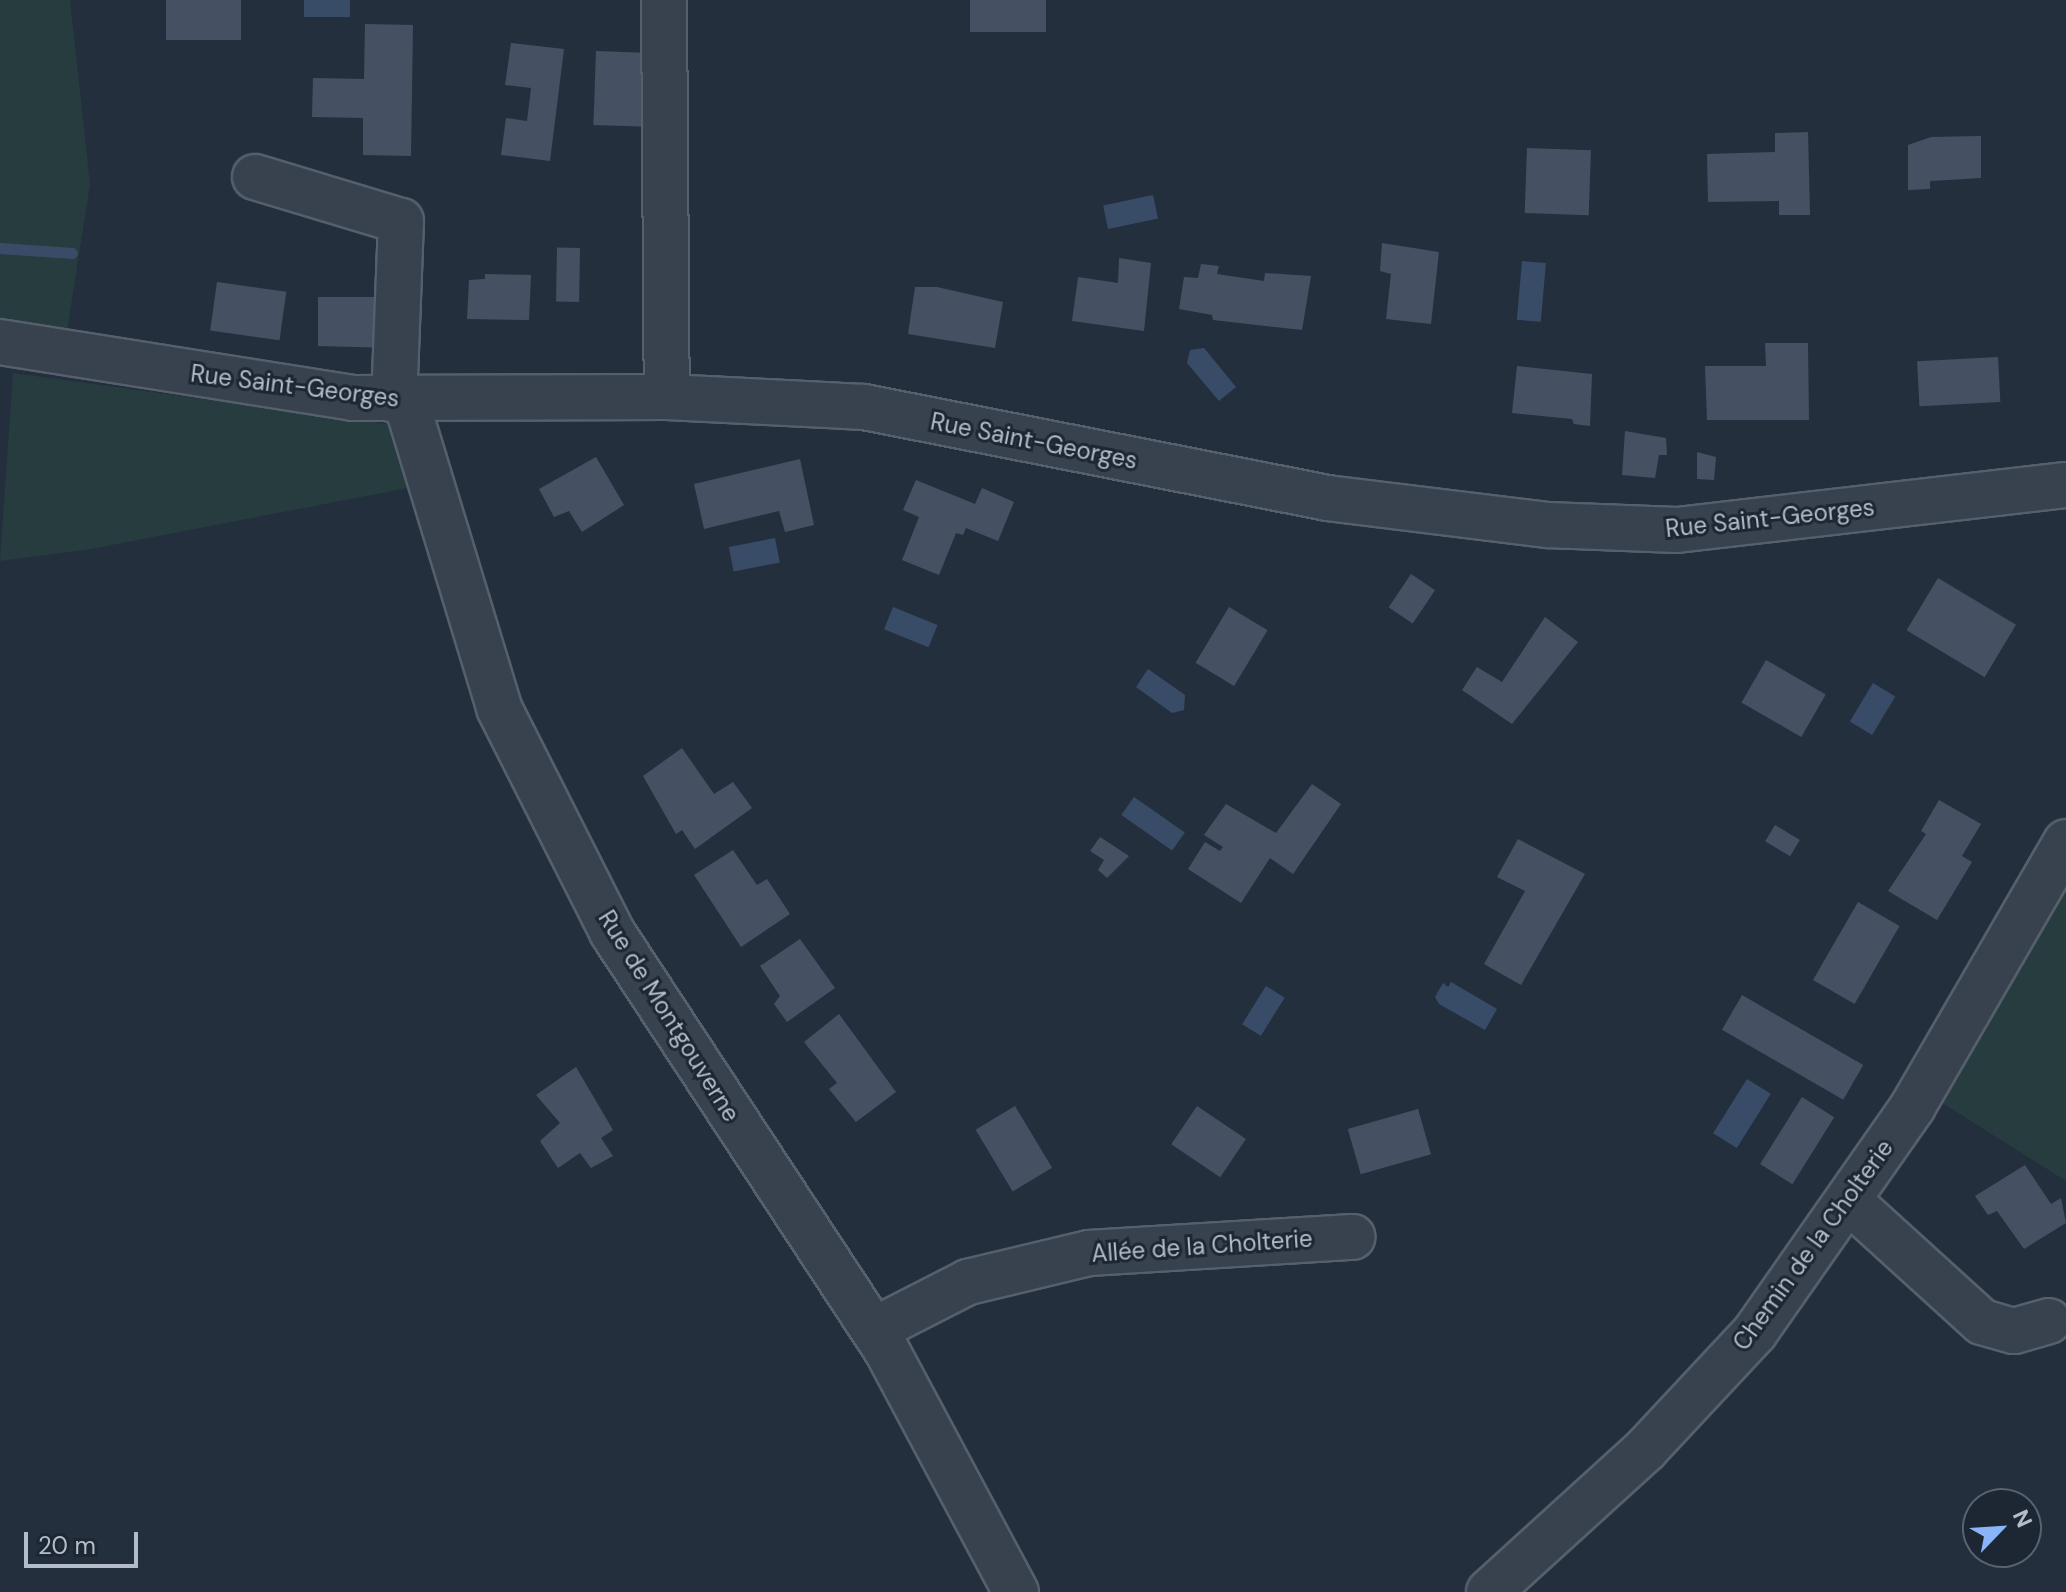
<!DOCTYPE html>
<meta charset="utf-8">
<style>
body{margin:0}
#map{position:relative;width:2066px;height:1592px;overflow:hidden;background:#242f3e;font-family:"DM Sans",sans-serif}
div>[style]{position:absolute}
.green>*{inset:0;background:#263c3f}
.water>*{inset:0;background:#394c67;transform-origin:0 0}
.stream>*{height:11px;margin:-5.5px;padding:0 5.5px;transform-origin:5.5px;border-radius:5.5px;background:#394c67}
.building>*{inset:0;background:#455162;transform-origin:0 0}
.roads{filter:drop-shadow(2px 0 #565f6c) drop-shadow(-2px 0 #565f6c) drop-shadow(0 2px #565f6c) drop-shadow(0 -2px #565f6c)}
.minor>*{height:44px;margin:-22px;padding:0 22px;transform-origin:22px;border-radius:22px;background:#38414e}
span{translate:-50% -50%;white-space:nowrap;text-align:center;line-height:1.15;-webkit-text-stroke:6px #1d2633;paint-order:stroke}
.street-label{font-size:24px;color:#b4bcc9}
.north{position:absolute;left:1962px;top:1488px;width:80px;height:80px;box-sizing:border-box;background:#1d2633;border:2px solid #59626f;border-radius:50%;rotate:65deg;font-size:22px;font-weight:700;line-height:32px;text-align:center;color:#b4bcc9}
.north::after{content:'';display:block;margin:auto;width:28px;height:36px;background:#8ab4f8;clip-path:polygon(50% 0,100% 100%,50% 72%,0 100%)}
.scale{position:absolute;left:24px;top:1532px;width:114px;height:36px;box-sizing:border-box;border:4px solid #b4bcc9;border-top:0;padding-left:10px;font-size:24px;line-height:28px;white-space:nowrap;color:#b4bcc9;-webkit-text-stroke:6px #1d2633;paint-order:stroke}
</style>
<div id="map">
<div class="green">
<i style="clip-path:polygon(0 0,70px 0,90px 184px,64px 351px,0 342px)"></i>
<i style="clip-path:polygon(13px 373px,394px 425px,413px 487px,91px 549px,0 561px)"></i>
<i style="clip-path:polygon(2066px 869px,2066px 1181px,1936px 1099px)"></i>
</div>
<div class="water">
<i style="left:304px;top:0;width:46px;height:17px"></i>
<i style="left:1153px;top:195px;width:24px;height:51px;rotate:78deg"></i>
<i style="left:1522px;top:261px;width:24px;height:59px;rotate:5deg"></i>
<i style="clip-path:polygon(1204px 348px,1236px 387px,1219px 401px,1187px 363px,1190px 350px)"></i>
<i style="left:775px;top:538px;width:25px;height:47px;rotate:79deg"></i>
<i style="left:893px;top:607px;width:48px;height:24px;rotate:22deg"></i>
<i style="clip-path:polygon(1148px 669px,1185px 695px,1184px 710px,1172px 713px,1136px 687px)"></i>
<i style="left:1873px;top:683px;width:26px;height:45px;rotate:31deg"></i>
<i style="left:1134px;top:797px;width:62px;height:22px;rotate:35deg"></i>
<i style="clip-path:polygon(1451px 982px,1497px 1009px,1485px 1030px,1439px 1004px,1435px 997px,1443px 983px,1448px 987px)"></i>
<i style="left:1266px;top:986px;width:22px;height:45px;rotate:32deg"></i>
<i style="left:1747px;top:1079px;width:28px;height:64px;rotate:32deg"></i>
</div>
<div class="stream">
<i style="left:0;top:248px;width:72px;rotate:4deg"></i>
</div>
<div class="building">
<i style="left:166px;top:0;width:75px;height:40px"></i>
<i style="left:970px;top:0;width:76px;height:32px"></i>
<i style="clip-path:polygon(365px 24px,413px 25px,411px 156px,363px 155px,363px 118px,312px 117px,313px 78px,364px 79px)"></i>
<i style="clip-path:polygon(511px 43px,564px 49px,550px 161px,501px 155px,506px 118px,527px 121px,531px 88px,505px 85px)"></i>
<i style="left:596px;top:51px;width:55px;height:74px;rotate:2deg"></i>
<i style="clip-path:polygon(1808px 132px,1810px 215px,1779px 215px,1779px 201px,1708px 202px,1707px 154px,1775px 152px,1775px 133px)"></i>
<i style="clip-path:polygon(1981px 136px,1981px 178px,1930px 181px,1930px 189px,1908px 190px,1908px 145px,1931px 137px)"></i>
<i style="left:1527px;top:148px;width:64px;height:65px;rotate:2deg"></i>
<i style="clip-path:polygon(1382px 243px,1439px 252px,1431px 324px,1386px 319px,1391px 274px,1380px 271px)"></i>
<i style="left:580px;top:248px;width:54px;height:23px;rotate:91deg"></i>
<i style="clip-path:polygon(1119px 258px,1151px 263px,1144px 331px,1072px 321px,1078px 277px,1118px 283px)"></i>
<i style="clip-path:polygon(1201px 264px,1219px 266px,1217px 274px,1264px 281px,1265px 273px,1311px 276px,1302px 330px,1213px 320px,1212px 315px,1179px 309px,1184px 277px,1198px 278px)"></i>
<i style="clip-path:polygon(485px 274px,531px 275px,529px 320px,467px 319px,469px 280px,485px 279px)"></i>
<i style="left:217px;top:282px;width:70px;height:49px;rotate:8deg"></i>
<i style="clip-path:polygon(915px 287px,937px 287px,1003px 302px,995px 348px,908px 334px)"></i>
<i style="clip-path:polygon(318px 297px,378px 297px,391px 348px,318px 346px)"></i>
<i style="clip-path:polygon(1765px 343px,1808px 343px,1809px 420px,1707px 420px,1705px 366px,1766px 366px)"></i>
<i style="left:1998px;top:357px;width:45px;height:81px;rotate:87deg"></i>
<i style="clip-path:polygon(1517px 366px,1592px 374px,1590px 426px,1574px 424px,1572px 419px,1512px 413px)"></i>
<i style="clip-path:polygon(1625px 431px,1666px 438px,1667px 455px,1659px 455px,1655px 478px,1622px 475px)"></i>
<i style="clip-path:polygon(1697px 452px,1716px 457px,1714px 480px,1697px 479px)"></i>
<i style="clip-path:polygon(596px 457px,624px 505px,582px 532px,569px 511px,554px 517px,539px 489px)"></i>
<i style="clip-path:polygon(800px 459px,814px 525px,785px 532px,779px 511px,704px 529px,694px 484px)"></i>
<i style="clip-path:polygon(916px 480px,975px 504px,982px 488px,1014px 502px,998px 541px,966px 528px,963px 535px,956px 533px,939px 575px,902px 560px,919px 517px,903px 510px)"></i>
<i style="left:1411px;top:574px;width:29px;height:40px;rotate:34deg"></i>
<i style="left:1938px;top:578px;width:91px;height:61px;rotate:31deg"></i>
<i style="left:1229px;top:607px;width:45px;height:65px;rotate:31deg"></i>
<i style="clip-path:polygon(1545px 617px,1578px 642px,1512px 724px,1462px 690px,1477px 667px,1502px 682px)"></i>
<i style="left:1766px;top:660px;width:69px;height:49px;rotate:30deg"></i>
<i style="clip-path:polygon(682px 748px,714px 794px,733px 782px,752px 808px,695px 849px,682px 830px,676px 834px,643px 776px)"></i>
<i style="clip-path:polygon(1312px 784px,1341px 804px,1293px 874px,1270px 858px,1241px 903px,1188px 869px,1205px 842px,1220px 851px,1223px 847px,1204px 835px,1226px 804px,1276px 833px)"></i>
<i style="clip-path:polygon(1939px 800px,1981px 824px,1962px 856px,1972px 862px,1937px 920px,1888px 891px,1926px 834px,1921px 831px)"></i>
<i style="left:1775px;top:825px;width:29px;height:19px;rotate:31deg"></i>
<i style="clip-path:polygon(1100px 837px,1129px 856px,1107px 878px,1098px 870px,1104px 860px,1090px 851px)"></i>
<i style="clip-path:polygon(1518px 839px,1585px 874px,1521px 985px,1484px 964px,1525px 891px,1497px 877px)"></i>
<i style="clip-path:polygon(733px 850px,757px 885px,767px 879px,790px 914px,741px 947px,694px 875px)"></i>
<i style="left:1858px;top:902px;width:48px;height:90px;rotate:30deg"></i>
<i style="clip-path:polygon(800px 939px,835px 988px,787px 1022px,774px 1004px,780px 996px,760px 966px)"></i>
<i style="left:1742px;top:995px;width:140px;height:40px;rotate:30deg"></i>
<i style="clip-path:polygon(839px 1014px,896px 1092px,856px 1122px,829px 1089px,837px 1083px,804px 1042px)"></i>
<i style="clip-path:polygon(576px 1067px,613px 1130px,601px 1138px,613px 1156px,591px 1168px,580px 1153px,558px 1168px,540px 1141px,560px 1123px,536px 1095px)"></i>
<i style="left:1802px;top:1097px;width:38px;height:79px;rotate:32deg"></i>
<i style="left:1015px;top:1106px;width:72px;height:46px;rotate:59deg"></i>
<i style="left:1197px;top:1106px;width:59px;height:46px;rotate:34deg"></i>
<i style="left:1418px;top:1109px;width:47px;height:73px;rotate:74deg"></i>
<i style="clip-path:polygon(2025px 1165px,2051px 1204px,2061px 1198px,2066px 1223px,2024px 1249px,1997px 1211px,1988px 1215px,1975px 1196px)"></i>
</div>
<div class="roads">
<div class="minor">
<i style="left:664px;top:0;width:397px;rotate:89.6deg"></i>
<i style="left:255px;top:177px;width:152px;rotate:16.8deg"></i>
<i style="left:401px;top:221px;width:179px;rotate:92.2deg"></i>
<i style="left:0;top:342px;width:356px;rotate:9deg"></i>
<i style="left:352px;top:398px;width:315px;rotate:-0.2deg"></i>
<i style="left:667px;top:397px;width:197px;rotate:2.9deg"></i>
<i style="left:864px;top:407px;width:472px;rotate:11.1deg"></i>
<i style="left:1327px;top:498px;width:223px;rotate:7deg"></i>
<i style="left:1548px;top:525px;width:129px;rotate:2.2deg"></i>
<i style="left:1677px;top:530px;width:392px;rotate:-6.6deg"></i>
<i style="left:406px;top:401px;width:321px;rotate:73.1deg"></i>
<i style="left:499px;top:708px;width:251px;rotate:63.2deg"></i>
<i style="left:612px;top:932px;width:497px;rotate:56.7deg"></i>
<i style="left:885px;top:1347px;width:278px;rotate:61.9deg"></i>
<i style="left:1850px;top:1202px;width:178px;rotate:42.3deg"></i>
<i style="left:1982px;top:1322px;width:33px;rotate:16deg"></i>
<i style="left:2014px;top:1331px;width:36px;rotate:-16deg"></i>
<i style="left:874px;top:1330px;width:106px;rotate:-27.1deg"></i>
<i style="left:968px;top:1282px;width:124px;rotate:-13.5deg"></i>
<i style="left:1089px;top:1253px;width:264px;rotate:-3.5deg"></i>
<i style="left:1489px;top:1592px;width:212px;rotate:-42.3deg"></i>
<i style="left:1646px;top:1449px;width:160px;rotate:-47deg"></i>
<i style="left:1755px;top:1332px;width:276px;rotate:-55deg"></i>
<i style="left:1913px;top:1106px;width:305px;rotate:-59.9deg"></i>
</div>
</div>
<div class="street-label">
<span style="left:295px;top:386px;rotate:7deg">Rue Saint-Georges</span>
<span style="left:1034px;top:441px;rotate:11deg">Rue Saint-Georges</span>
<span style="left:1770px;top:518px;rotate:-6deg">Rue Saint-Georges</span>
<span style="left:669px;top:1016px;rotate:58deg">Rue de Montgouverne</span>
<span style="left:1813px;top:1245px;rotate:-54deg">Chemin de la Cholterie</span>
<span style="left:1202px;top:1246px;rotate:-4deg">Allée de la Cholterie</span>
</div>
<div class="north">N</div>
<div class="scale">20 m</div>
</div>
